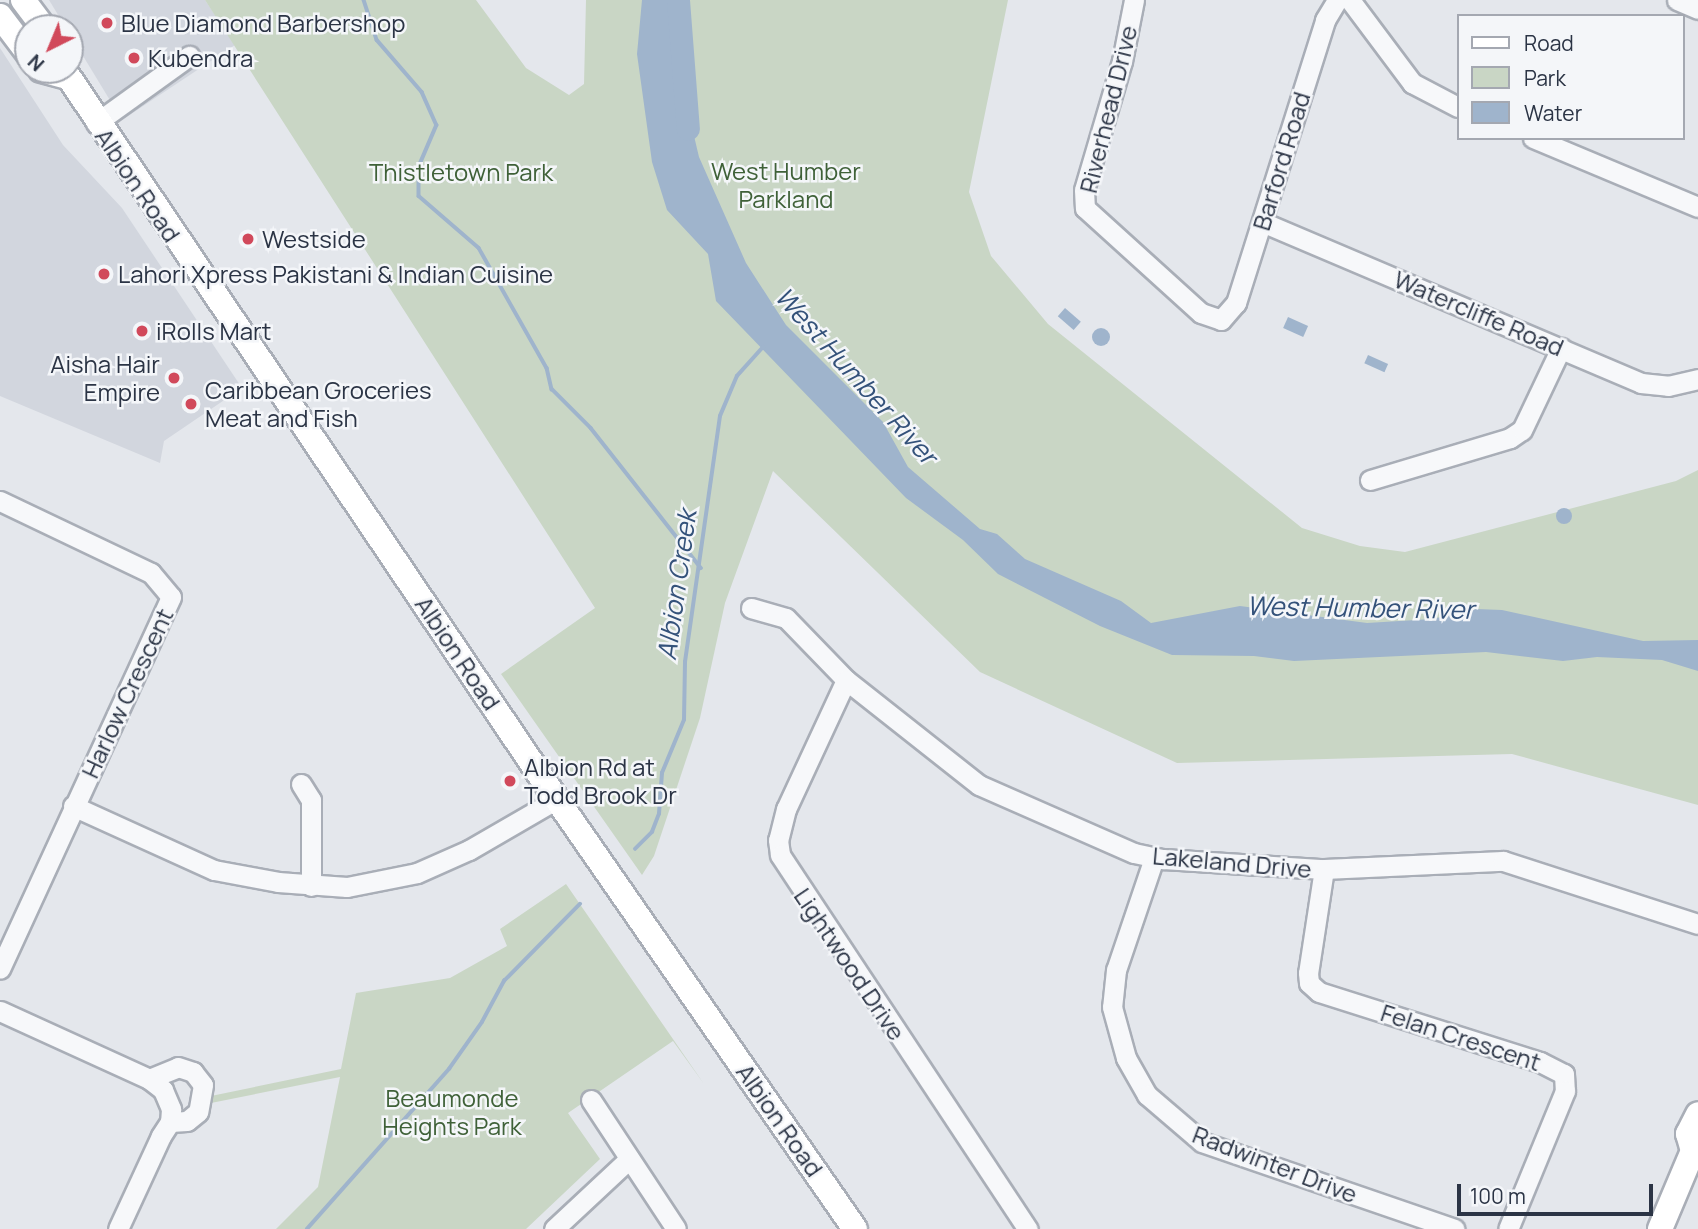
<!DOCTYPE html>
<style>
body{margin:0}
#map{position:relative;width:1698px;height:1229px;overflow:hidden;background:#e4e7ec;font-family:Manrope,sans-serif}
div>[style]{position:absolute}
.built>*{inset:0;background:#d2d6de}
.green>*{inset:0;background:#c9d6c5}
.water>*{inset:0;background:#9fb4cc;transform-origin:0 0}
.round{border-radius:50%}
.stream>*{height:3.5px;margin:-1.75px;padding:0 1.75px;transform-origin:1.75px;border-radius:1.75px;background:#9fb4cc}
.river>*{height:23px;margin:-11.5px;padding:0 11.5px;transform-origin:11.5px;border-radius:11.5px;background:#9fb4cc}
.roads{filter:drop-shadow(2px 0 #a9aeb7) drop-shadow(-2px 0 #a9aeb7) drop-shadow(0 2px #a9aeb7) drop-shadow(0 -2px #a9aeb7)}
.minor>*{height:19px;margin:-9.5px;padding:0 9.5px;transform-origin:9.5px;border-radius:9.5px;background:#f7f8fa}
.major>*{height:24px;margin:-12px;padding:0 12px;transform-origin:12px;border-radius:12px;background:#fff}
.dots>*{width:19px;height:19px;translate:-50% -50%;box-sizing:border-box;border:4px solid #f4f6f9;border-radius:50%}
span{translate:-50% -50%;white-space:nowrap;text-align:center;line-height:1.15;-webkit-text-stroke:5px #f4f6f9;paint-order:stroke}
.poi-label{font-size:24px;color:#2b3445}
.left{translate:0 -50%;text-align:left}
.right{translate:-100% -50%;text-align:right}
.street-label{font-size:24px;color:#2b3445}
.park-label{font-size:24px;color:#3f6138}
.water-label{font-size:26px;color:#34527a;font-style:italic}
.legend{position:absolute;left:1457px;top:14px;width:228px;height:126px;box-sizing:border-box;background:#f4f6f9;border:2px solid #a4a8b1;margin:0;padding:9px 12px;list-style:none;font-size:21px;color:#2b3445}
.legend li{display:flex;align-items:center;gap:14px;height:35px}
.legend b{width:35px;border:2px solid #a4a8b1}
.north{position:absolute;left:14px;top:14px;width:70px;height:70px;box-sizing:border-box;background:#f4f6f9;border:2px solid #a4a8b1;border-radius:50%;rotate:223deg;font-size:19px;font-weight:700;line-height:28px;text-align:center;color:#2b3445}
.north::after{content:'';display:block;margin:auto;width:24px;height:32px;background:#d1495b;clip-path:polygon(50% 0,100% 100%,50% 72%,0 100%)}
.scale{position:absolute;left:1457px;top:1184px;width:196px;height:32px;box-sizing:border-box;border:4px solid #2b3445;border-top:0;padding-left:9px;font-size:21px;line-height:24px;white-space:nowrap;color:#2b3445;-webkit-text-stroke:5px #f4f6f9;paint-order:stroke}
</style>
<div id="map">
<div class="built">
<i style="clip-path:polygon(49px 0,205px 0,235px 45px,122px 120px)"></i>
<i style="clip-path:polygon(0 48px,63px 145px,122px 208px,242px 388px,164px 441px,160px 463px,0 396px)"></i>
</div>
<div class="green">
<i style="clip-path:polygon(205px 0,476px 0,526px 68px,569px 95px,584px 84px,586px 0,1008px 0,969px 192px,991px 256px,1048px 324px,1302px 528px,1360px 546px,1405px 552px,1676px 481px,1698px 470px,1698px 805px,1512px 754px,1177px 763px,980px 672px,773px 471px,725px 603px,700px 718px,654px 856px,642px 875px,501px 674px,595px 608px)"></i>
<i style="clip-path:polygon(566px 884px,704px 1084px,673px 1041px,568px 1113px,600px 1159px,526px 1229px,276px 1229px,318px 1187px,340px 1077px,211px 1103px,211px 1096px,341px 1069px,356px 993px,450px 978px,507px 946px,500px 929px)"></i>
</div>
<div class="water">
<i style="clip-path:polygon(642px 0,687px 0,677px 64px,699px 157px,746px 263px,786px 325px,883px 422px,908px 467px,980px 529px,997px 534px,1025px 559px,1121px 601px,1151px 623px,1240px 606px,1367px 623px,1432px 619px,1476px 609px,1502px 610px,1643px 641px,1698px 640px,1698px 671px,1662px 660px,1597px 657px,1563px 661px,1486px 652px,1294px 661px,1254px 656px,1172px 655px,1100px 626px,998px 574px,963px 540px,906px 498px,716px 301px,708px 254px,667px 210px,652px 162px,637px 54px)"></i>
<i style="left:1065px;top:308px;width:21px;height:11px;rotate:41deg"></i>
<i style="left:1288px;top:317px;width:22px;height:12px;rotate:24deg"></i>
<i class="round" style="left:1092px;top:328px;width:18px;height:18px"></i>
<i style="left:1368px;top:355px;width:22px;height:9px;rotate:24deg"></i>
<i class="round" style="left:1556px;top:508px;width:16px;height:16px"></i>
</div>
<div class="stream">
<i style="left:364px;top:0;width:42px;rotate:72deg"></i>
<i style="left:377px;top:40px;width:69px;rotate:49.1deg"></i>
<i style="left:422px;top:92px;width:36px;rotate:66deg"></i>
<i style="left:437px;top:125px;width:46px;rotate:113.2deg"></i>
<i style="left:419px;top:167px;width:29px;rotate:90deg"></i>
<i style="left:419px;top:196px;width:79px;rotate:40.9deg"></i>
<i style="left:479px;top:248px;width:138px;rotate:60.5deg"></i>
<i style="left:547px;top:368px;width:22px;rotate:77deg"></i>
<i style="left:552px;top:389px;width:55px;rotate:45deg"></i>
<i style="left:591px;top:428px;width:178px;rotate:51.8deg"></i>
<i style="left:635px;top:849px;width:24px;rotate:-45deg"></i>
<i style="left:652px;top:832px;width:19px;rotate:-69deg"></i>
<i style="left:659px;top:814px;width:41px;rotate:-85.8deg"></i>
<i style="left:662px;top:773px;width:57px;rotate:-67.5deg"></i>
<i style="left:684px;top:720px;width:58px;rotate:-89deg"></i>
<i style="left:685px;top:662px;width:248px;rotate:-81.9deg"></i>
<i style="left:720px;top:416px;width:43px;rotate:-67deg"></i>
<i style="left:737px;top:376px;width:39px;rotate:-48deg"></i>
<i style="left:307px;top:1229px;width:214px;rotate:-48.4deg"></i>
<i style="left:449px;top:1069px;width:57px;rotate:-54.9deg"></i>
<i style="left:482px;top:1022px;width:47px;rotate:-61.8deg"></i>
<i style="left:504px;top:981px;width:108px;rotate:-45.4deg"></i>
</div>
<div class="river">
<i style="left:678px;top:0;width:129px;rotate:85.6deg"></i>
</div>
<div class="roads">
<div class="minor">
<i style="left:1134px;top:0;width:62px;rotate:101.1deg"></i>
<i style="left:1122px;top:61px;width:134px;rotate:106.4deg"></i>
<i style="left:1084px;top:190px;width:18px;rotate:87deg"></i>
<i style="left:1085px;top:208px;width:156px;rotate:42.2deg"></i>
<i style="left:1201px;top:313px;width:21px;rotate:19deg"></i>
<i style="left:1221px;top:320px;width:23px;rotate:-49deg"></i>
<i style="left:1236px;top:303px;width:297px;rotate:-72.5deg"></i>
<i style="left:1325px;top:20px;width:23px;rotate:-59deg"></i>
<i style="left:1350px;top:0;width:104px;rotate:53.2deg"></i>
<i style="left:1412px;top:83px;width:52px;rotate:27.6deg"></i>
<i style="left:1677px;top:0;width:23px;rotate:23deg"></i>
<i style="left:96px;top:123px;width:115px;rotate:-35.8deg"></i>
<i style="left:1533px;top:138px;width:179px;rotate:22.7deg"></i>
<i style="left:1262px;top:222px;width:412px;rotate:23deg"></i>
<i style="left:1641px;top:383px;width:27px;rotate:6deg"></i>
<i style="left:1668px;top:386px;width:31px;rotate:-13deg"></i>
<i style="left:1370px;top:480px;width:146px;rotate:-16.7deg"></i>
<i style="left:1510px;top:438px;width:14px;rotate:-34deg"></i>
<i style="left:1522px;top:430px;width:91px;rotate:-64.6deg"></i>
<i style="left:0;top:501px;width:167px;rotate:25.5deg"></i>
<i style="left:151px;top:573px;width:31px;rotate:50deg"></i>
<i style="left:171px;top:597px;width:409px;rotate:114.7deg"></i>
<i style="left:751px;top:608px;width:36px;rotate:16deg"></i>
<i style="left:786px;top:618px;width:86px;rotate:45.9deg"></i>
<i style="left:846px;top:680px;width:169px;rotate:38.3deg"></i>
<i style="left:979px;top:785px;width:169px;rotate:23.7deg"></i>
<i style="left:1134px;top:853px;width:30px;rotate:12deg"></i>
<i style="left:1163px;top:859px;width:161px;rotate:3.6deg"></i>
<i style="left:1324px;top:869px;width:179px;rotate:-2.6deg"></i>
<i style="left:1503px;top:861px;width:205px;rotate:17.9deg"></i>
<i style="left:846px;top:680px;width:142px;rotate:114.9deg"></i>
<i style="left:786px;top:809px;width:32px;rotate:104deg"></i>
<i style="left:778px;top:840px;width:15px;rotate:82deg"></i>
<i style="left:780px;top:855px;width:449px;rotate:56.5deg"></i>
<i style="left:301px;top:784px;width:19px;rotate:58deg"></i>
<i style="left:311px;top:800px;width:86px;rotate:90deg"></i>
<i style="left:73px;top:806px;width:155px;rotate:24.4deg"></i>
<i style="left:214px;top:870px;width:65px;rotate:10.6deg"></i>
<i style="left:278px;top:882px;width:69px;rotate:4.1deg"></i>
<i style="left:347px;top:887px;width:71px;rotate:-11.3deg"></i>
<i style="left:417px;top:873px;width:57px;rotate:-23.9deg"></i>
<i style="left:469px;top:850px;width:102px;rotate:-30.1deg"></i>
<i style="left:1154px;top:858px;width:118px;rotate:108.7deg"></i>
<i style="left:1116px;top:970px;width:37px;rotate:96deg"></i>
<i style="left:1112px;top:1007px;width:53px;rotate:74.6deg"></i>
<i style="left:1126px;top:1058px;width:43px;rotate:60.4deg"></i>
<i style="left:1147px;top:1095px;width:72px;rotate:40.5deg"></i>
<i style="left:1202px;top:1142px;width:267px;rotate:19deg"></i>
<i style="left:1324px;top:869px;width:105px;rotate:98.7deg"></i>
<i style="left:1308px;top:973px;width:10px;rotate:84deg"></i>
<i style="left:1309px;top:983px;width:13px;rotate:42deg"></i>
<i style="left:1319px;top:992px;width:232px;rotate:17.6deg"></i>
<i style="left:1540px;top:1062px;width:27px;rotate:27deg"></i>
<i style="left:1564px;top:1074px;width:17px;rotate:87deg"></i>
<i style="left:1565px;top:1091px;width:149px;rotate:112.4deg"></i>
<i style="left:0;top:1011px;width:164px;rotate:24.5deg"></i>
<i style="left:149px;top:1079px;width:31px;rotate:-22deg"></i>
<i style="left:178px;top:1067px;width:16px;rotate:18deg"></i>
<i style="left:193px;top:1072px;width:16px;rotate:52deg"></i>
<i style="left:203px;top:1085px;width:27px;rotate:100deg"></i>
<i style="left:198px;top:1112px;width:14px;rotate:141deg"></i>
<i style="left:187px;top:1121px;width:17px;rotate:177deg"></i>
<i style="left:170px;top:1122px;width:17px;rotate:123deg"></i>
<i style="left:161px;top:1136px;width:102px;rotate:114.8deg"></i>
<i style="left:149px;top:1079px;width:18px;rotate:38deg"></i>
<i style="left:163px;top:1090px;width:21px;rotate:67deg"></i>
<i style="left:171px;top:1109px;width:13px;rotate:94deg"></i>
<i style="left:591px;top:1100px;width:154px;rotate:56.6deg"></i>
<i style="left:554px;top:1229px;width:103px;rotate:-43deg"></i>
</div>
<div class="major">
<i style="left:23px;top:0;width:35px;rotate:53deg"></i>
<i style="left:0;top:16px;width:46px;rotate:52.9deg"></i>
<i style="left:41px;top:70px;width:23px;rotate:15deg"></i>
<i style="left:64px;top:70px;width:854px;rotate:55.98deg"></i>
<i style="left:542px;top:778px;width:549px;rotate:55.24deg"></i>
<i style="left:1660px;top:1229px;width:85px;rotate:-67.1deg"></i>
<i style="left:1693px;top:1151px;width:18px;rotate:-106deg"></i>
<i style="left:1688px;top:1134px;width:22px;rotate:-63deg"></i>
</div>
</div>
<div class="dots">
<i style="left:107px;top:23px;background:#d1495b"></i>
<i style="left:134px;top:58px;background:#d1495b"></i>
<i style="left:248px;top:239px;background:#d1495b"></i>
<i style="left:104px;top:274px;background:#d1495b"></i>
<i style="left:142px;top:331px;background:#d1495b"></i>
<i style="left:174px;top:378px;background:#d1495b"></i>
<i style="left:191px;top:404px;background:#d1495b"></i>
<i style="left:510px;top:781px;background:#d1495b"></i>
</div>
<div class="poi-label">
<span class="left" style="left:121px;top:23px">Blue Diamond Barbershop</span>
<span class="left" style="left:148px;top:58px">Kubendra</span>
<span class="left" style="left:262px;top:239px">Westside</span>
<span class="left" style="left:118px;top:274px">Lahori Xpress Pakistani &amp; Indian Cuisine</span>
<span class="left" style="left:156px;top:331px">iRolls Mart</span>
<span class="right" style="left:160px;top:378px">Aisha Hair<br>Empire</span>
<span class="left" style="left:205px;top:404px">Caribbean Groceries<br>Meat and Fish</span>
<span class="left" style="left:524px;top:781px">Albion Rd at<br>Todd Brook Dr</span>
</div>
<div class="street-label">
<span style="left:1108px;top:109px;rotate:-76deg">Riverhead Drive</span>
<span style="left:1281px;top:161px;rotate:-73deg">Barford Road</span>
<span style="left:138px;top:185px;rotate:56deg">Albion Road</span>
<span style="left:1479px;top:313px;rotate:23deg">Watercliffe Road</span>
<span style="left:458px;top:653px;rotate:56deg">Albion Road</span>
<span style="left:127px;top:693px;rotate:-65deg">Harlow Crescent</span>
<span style="left:1232px;top:862px;rotate:5deg">Lakeland Drive</span>
<span style="left:850px;top:964px;rotate:56deg">Lightwood Drive</span>
<span style="left:1461px;top:1037px;rotate:18deg">Felan Crescent</span>
<span style="left:780px;top:1120px;rotate:55deg">Albion Road</span>
<span style="left:1275px;top:1164px;rotate:21deg">Radwinter Drive</span>
</div>
<div class="park-label">
<span style="left:786px;top:185px">West Humber<br>Parkland</span>
<span style="left:461px;top:172px">Thistletown Park</span>
<span style="left:452px;top:1112px">Beaumonde<br>Heights Park</span>
</div>
<div class="water-label">
<span style="left:856px;top:376px;rotate:48deg">West Humber River</span>
<span style="left:677px;top:585px;rotate:-82deg">Albion Creek</span>
<span style="left:1360px;top:608px;rotate:1deg">West Humber River</span>
</div>
<ul class="legend">
<li><b style="height:9px;background:#fff"></b>Road</li>
<li><b style="height:19px;background:#c9d6c5"></b>Park</li>
<li><b style="height:19px;background:#9fb4cc"></b>Water</li>
</ul>
<div class="north">N</div>
<div class="scale">100 m</div>
</div>
